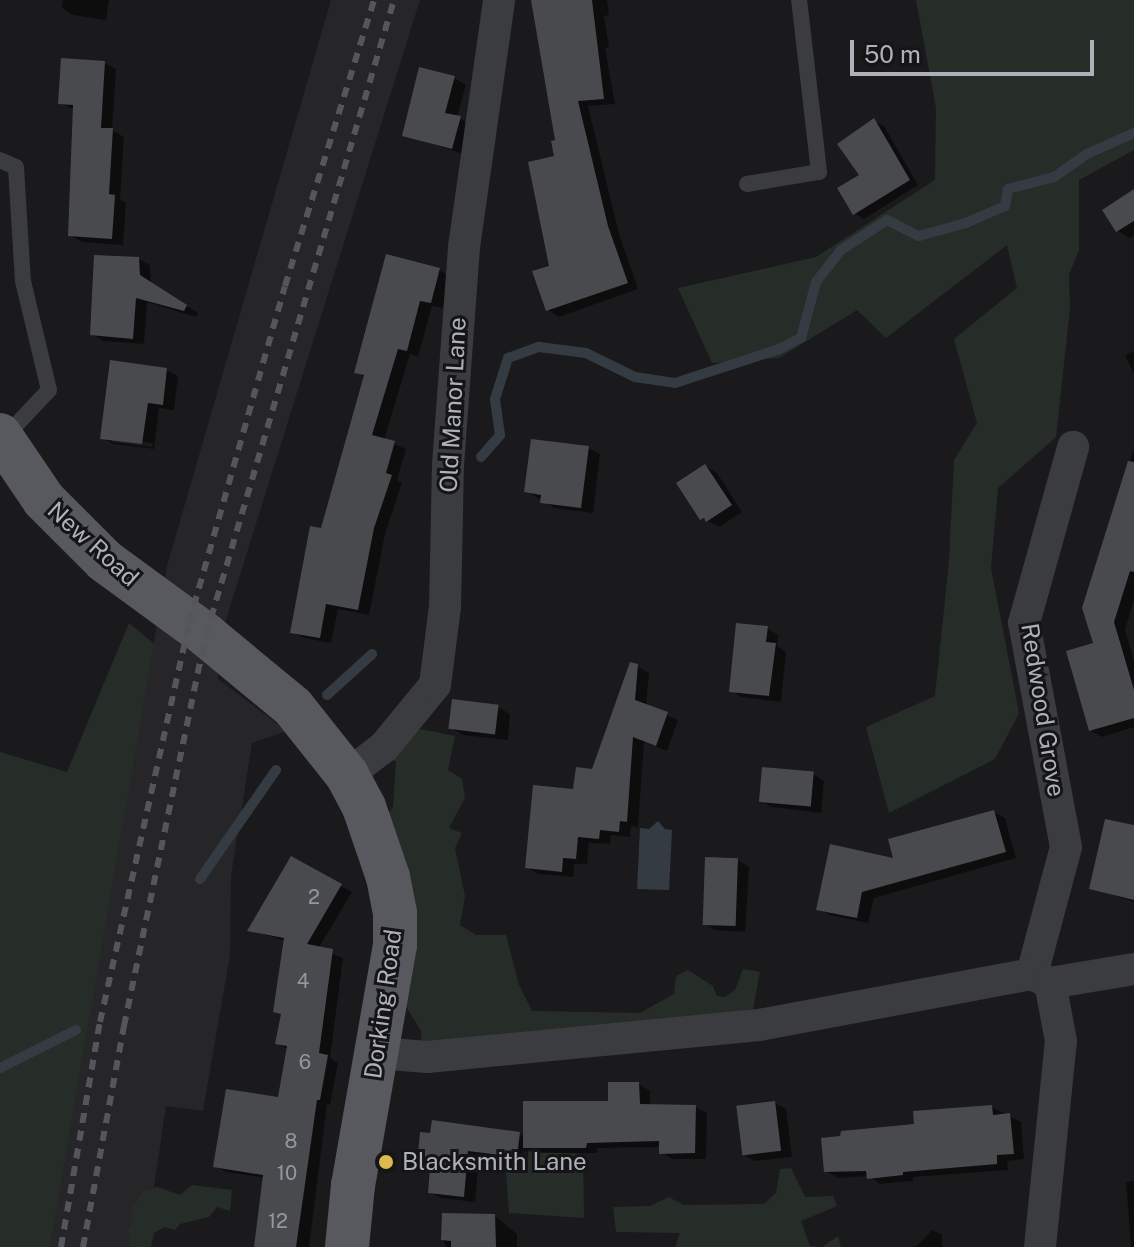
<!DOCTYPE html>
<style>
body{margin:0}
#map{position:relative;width:1134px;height:1247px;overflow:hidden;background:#1a1a1c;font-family:"Public Sans",sans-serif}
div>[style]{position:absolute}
.built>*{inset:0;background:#262629}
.green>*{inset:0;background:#262d28}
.water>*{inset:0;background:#353b43}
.shadow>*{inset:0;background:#0007}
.stream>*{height:10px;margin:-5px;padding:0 5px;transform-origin:5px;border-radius:5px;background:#353b43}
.building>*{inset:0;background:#494a4e;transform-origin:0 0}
.lane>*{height:16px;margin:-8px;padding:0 8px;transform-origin:8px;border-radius:8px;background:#3b3c40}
.street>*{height:32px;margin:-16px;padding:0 16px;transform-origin:16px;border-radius:16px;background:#3b3c40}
.primary>*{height:44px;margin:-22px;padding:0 22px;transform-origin:22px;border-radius:22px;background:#58595f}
.rail>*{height:6px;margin-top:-3px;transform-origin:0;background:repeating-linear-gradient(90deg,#55565b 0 10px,transparent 0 18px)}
.dots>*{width:22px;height:22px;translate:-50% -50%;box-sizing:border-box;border:4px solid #151517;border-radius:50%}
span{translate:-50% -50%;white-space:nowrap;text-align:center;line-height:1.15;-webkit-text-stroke:6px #151517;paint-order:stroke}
.number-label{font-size:20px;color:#95979f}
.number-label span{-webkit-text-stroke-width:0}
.street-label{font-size:24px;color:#aeb1ba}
.poi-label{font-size:24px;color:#aeb1ba}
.left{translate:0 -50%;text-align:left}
.scale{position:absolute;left:850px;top:40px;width:244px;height:36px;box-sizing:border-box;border:4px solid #aeb1ba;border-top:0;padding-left:10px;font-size:24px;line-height:28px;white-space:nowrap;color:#aeb1ba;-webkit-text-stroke:6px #151517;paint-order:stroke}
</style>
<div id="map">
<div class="built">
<i style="clip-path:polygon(331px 0,420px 0,218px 645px,218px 679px,287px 731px,252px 743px,231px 876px,230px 955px,203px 1111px,166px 1106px,145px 1247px,50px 1247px,167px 566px)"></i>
</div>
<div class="green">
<i style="clip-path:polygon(916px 0,1134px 0,1134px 150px,1079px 180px,1079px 250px,1069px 275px,1070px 308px,1056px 437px,998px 488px,991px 568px,1019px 713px,995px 759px,889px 813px,866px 727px,935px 696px,949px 561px,954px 460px,977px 423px,954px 339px,1017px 288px,1007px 245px,886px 338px,857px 310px,779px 358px,712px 363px,678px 288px,816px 257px,935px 180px,936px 108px)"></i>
<i style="clip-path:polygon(129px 623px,154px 644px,50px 1247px,0 1247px,0 752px,67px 772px)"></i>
<i style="clip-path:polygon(397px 724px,455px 736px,448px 770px,462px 779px,465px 798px,449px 828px,462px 833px,455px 848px,465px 896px,460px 925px,476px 935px,506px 935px,519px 985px,532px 1011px,640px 1013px,674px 994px,676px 976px,688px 970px,713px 986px,717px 996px,725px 997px,735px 990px,743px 969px,760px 972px,752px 1015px,422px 1047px,421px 1031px,404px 1003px,387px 815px,393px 807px,396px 762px,385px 750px)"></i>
<i style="clip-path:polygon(523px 1151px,583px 1154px,584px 1218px,509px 1213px,506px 1171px)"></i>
<i style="clip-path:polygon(791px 1168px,805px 1197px,833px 1196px,837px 1206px,801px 1221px,810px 1246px,822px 1247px,838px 1236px,841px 1247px,675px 1247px,680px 1233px,616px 1232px,613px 1207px,650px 1206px,669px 1197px,683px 1205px,764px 1204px,776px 1193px,780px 1169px)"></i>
<i style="clip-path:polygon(192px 1185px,232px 1190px,230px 1211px,217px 1207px,209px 1217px,180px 1224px,175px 1230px,165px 1227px,154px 1233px,151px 1247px,131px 1247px,128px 1232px,133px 1223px,131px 1209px,143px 1191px,157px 1187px,180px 1195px)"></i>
</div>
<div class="water">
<i style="clip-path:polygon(658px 821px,665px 829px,672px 830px,669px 890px,637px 889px,640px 828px,649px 829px)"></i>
</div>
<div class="shadow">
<i style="clip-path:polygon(63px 0,109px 0,106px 20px,73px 15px,62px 8px)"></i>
<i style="clip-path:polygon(534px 0,607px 0,609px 15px,604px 16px,609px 47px,605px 48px,615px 104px,588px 106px,619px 234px,638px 289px,559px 317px,548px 310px,558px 142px)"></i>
<i style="clip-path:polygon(104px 63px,116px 69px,112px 130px,124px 137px,120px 200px,126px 203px,123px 245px,82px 242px,70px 235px,75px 110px,60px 103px)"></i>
<i style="clip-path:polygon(454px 78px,466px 85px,457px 117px,471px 125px,463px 154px,404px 135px)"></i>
<i style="clip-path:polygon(874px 121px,884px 126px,918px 185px,864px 219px,854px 213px)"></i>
<i style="clip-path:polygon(1134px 191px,1134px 235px,1129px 238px,1118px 231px,1105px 210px)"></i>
<i style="clip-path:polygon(139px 259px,150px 265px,151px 284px,198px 313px,196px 317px,147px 302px,144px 344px,103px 341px,92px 334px)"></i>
<i style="clip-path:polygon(439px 270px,451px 277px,443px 308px,432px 306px,418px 357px,410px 354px,384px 440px,406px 449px,397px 480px,402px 483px,385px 534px,369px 615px,338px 609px,331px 643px,304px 638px,292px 632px,365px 377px,357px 372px)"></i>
<i style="clip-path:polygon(1134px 351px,1134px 374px,1125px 355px)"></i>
<i style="clip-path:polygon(evenodd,167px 370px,178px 376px,174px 410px,159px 408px,154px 449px,114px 444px,102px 438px,167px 370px,112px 438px,153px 443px,152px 447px,112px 442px,112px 438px)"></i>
<i style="clip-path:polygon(588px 448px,600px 454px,593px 513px,554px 508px,527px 491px)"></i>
<i style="clip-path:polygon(1134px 448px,1134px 600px,1125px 630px,1134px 661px,1134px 727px,1102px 737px,1090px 730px,1096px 645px,1084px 608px)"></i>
<i style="clip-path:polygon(705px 466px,717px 473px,742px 512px,719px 527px,702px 518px)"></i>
<i style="clip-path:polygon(767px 628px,778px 635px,777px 646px,786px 652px,781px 702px,742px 697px,731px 691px)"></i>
<i style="clip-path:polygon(637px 666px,649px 673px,646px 706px,678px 720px,667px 751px,644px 742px,638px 827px,631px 826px,630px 837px,611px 835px,610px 844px,589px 843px,587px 864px,574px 864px,573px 877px,538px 874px,527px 867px,575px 791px,593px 771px)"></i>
<i style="clip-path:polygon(498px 707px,510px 714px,508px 740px,463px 735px,451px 728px)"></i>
<i style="clip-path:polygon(813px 774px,824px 781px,821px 813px,771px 807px,760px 800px)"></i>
<i style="clip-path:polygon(994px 812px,1005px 818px,1016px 858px,874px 898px,868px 923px,830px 915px,819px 909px,896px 860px)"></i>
<i style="clip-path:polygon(1134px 825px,1134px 902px,1091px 888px)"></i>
<i style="clip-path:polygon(292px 859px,352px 892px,318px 949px,343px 958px,330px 1058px,338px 1063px,330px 1105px,327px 1104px,309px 1247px,257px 1247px,265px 1178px,226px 1172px,216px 1166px,280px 1100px,289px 1050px,277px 1043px,283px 1016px,276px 1011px,286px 941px,250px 930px)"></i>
<i style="clip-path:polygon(738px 860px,749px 867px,745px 932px,715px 930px,704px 924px)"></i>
<i style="clip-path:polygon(639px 1084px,650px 1091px,650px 1106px,695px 1107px,707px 1113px,706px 1159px,672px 1159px,661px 1152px,661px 1147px,597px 1148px,597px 1153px,537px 1153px,529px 1149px,527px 1162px,479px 1156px,475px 1202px,441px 1198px,430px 1192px,430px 1171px,419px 1165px,519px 1134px,525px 1137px,610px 1103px)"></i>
<i style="clip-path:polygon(775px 1103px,786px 1109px,792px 1157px,755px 1161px,744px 1155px)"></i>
<i style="clip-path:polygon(992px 1107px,1021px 1122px,1024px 1159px,1007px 1161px,1008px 1170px,913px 1177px,913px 1181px,880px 1184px,869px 1176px,838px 1178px,826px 1171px,916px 1125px)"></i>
<i style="clip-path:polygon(1134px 1181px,1134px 1247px,1131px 1247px,1126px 1182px)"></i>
<i style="clip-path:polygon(495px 1216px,517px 1234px,517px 1247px,446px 1247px,443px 1239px)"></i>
<i style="clip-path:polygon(932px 1230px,942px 1235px,942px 1247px,916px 1247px)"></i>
</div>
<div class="stream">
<i style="left:481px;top:457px;width:29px;rotate:-49deg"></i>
<i style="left:500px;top:435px;width:36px;rotate:-98deg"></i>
<i style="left:495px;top:399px;width:43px;rotate:-72.4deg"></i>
<i style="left:508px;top:358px;width:33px;rotate:-20deg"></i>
<i style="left:539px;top:347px;width:47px;rotate:7.3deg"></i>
<i style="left:586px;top:353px;width:55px;rotate:26.1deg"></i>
<i style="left:635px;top:377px;width:40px;rotate:8.5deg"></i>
<i style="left:675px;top:383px;width:109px;rotate:-18.1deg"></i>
<i style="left:779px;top:349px;width:25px;rotate:-27deg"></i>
<i style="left:801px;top:338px;width:58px;rotate:-75deg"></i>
<i style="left:816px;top:282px;width:41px;rotate:-52deg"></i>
<i style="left:841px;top:250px;width:55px;rotate:-33.1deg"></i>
<i style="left:887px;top:220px;width:36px;rotate:27deg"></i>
<i style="left:919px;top:236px;width:49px;rotate:-15.5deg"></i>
<i style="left:966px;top:223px;width:43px;rotate:-23.6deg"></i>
<i style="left:1005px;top:206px;width:17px;rotate:-80deg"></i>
<i style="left:1008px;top:189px;width:48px;rotate:-14.6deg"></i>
<i style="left:1054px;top:177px;width:40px;rotate:-34.9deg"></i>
<i style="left:1087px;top:154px;width:51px;rotate:-24.1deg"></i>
<i style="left:327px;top:695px;width:61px;rotate:-42.3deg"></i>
<i style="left:200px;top:879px;width:133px;rotate:-55.1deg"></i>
<i style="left:0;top:1068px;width:85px;rotate:-26.6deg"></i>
</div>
<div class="building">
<i style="clip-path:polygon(531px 0,592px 0,604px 99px,578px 101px,608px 226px,628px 283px,546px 311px,532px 271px,549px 266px,528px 162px,554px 156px,551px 141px,555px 140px)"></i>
<i style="clip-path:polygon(61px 58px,105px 61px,101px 128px,113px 128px,109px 194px,115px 195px,112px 239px,68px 236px,73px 105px,58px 104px)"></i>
<i style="clip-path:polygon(419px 67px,455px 76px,445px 113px,461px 116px,452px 149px,402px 136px)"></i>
<i style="clip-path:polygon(874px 118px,910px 180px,853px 215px,837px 188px,859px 175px,837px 144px)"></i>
<i style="clip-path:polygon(1134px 189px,1134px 221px,1116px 232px,1102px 210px)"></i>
<i style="clip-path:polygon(386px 254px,440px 268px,431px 303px,420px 301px,407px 351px,398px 349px,372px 435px,395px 441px,386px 473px,392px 475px,374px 528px,358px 610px,326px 604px,320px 638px,290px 633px,310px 526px,321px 528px,364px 375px,354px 373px)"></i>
<i style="clip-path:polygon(94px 255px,139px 257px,140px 275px,187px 305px,184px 311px,136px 298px,133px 339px,90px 335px)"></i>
<i style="clip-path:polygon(110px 360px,167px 368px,163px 405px,148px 403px,142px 444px,100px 439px)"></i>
<i style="clip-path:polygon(531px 439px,589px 446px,581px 508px,540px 503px,541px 495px,524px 492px)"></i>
<i style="clip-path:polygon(1128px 461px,1134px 462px,1134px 572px,1130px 571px,1114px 622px,1134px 690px,1134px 718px,1089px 731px,1066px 651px,1093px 643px,1082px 608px)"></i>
<i style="clip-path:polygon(705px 464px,732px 505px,706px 522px,704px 518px,700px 520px,676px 483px)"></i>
<i style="clip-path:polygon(736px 623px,768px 626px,766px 642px,776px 643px,769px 696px,729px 692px)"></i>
<i style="clip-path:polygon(630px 662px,638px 664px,635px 700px,668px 712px,656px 746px,633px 737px,627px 822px,620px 821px,619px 832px,600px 830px,599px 839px,578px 837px,576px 859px,563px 858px,562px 872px,525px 868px,533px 785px,573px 789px,576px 767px,592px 769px)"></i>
<i style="left:452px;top:699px;width:47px;height:30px;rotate:7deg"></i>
<i style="left:762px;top:767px;width:52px;height:35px;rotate:5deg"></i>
<i style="clip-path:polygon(994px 810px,1006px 852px,862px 892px,857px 918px,816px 910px,830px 844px,893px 858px,888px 839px)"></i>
<i style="clip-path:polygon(1105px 819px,1134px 825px,1134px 900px,1089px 889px)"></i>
<i style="clip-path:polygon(291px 856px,342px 884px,307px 944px,333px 949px,319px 1053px,328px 1055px,320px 1100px,317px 1100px,296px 1247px,254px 1247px,263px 1175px,213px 1167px,226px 1089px,278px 1097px,287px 1046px,275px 1044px,281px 1014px,273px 1012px,284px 938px,247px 931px)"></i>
<i style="left:705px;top:857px;width:33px;height:68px;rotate:2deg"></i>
<i style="clip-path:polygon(608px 1082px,639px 1082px,640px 1104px,696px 1105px,695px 1153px,659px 1154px,659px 1141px,587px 1143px,586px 1148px,523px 1148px,523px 1101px,608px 1101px)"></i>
<i style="left:775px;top:1101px;width:50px;height:39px;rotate:83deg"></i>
<i style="clip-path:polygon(992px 1105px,993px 1115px,1010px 1113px,1014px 1154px,997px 1155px,997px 1164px,903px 1172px,903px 1175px,867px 1179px,866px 1171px,824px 1172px,821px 1138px,840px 1136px,841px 1131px,914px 1124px,913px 1111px)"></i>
<i style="clip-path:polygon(432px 1120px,520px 1132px,517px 1157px,468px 1151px,464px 1197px,428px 1193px,430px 1168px,417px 1166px,420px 1132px,430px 1133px)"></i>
<i style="clip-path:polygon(442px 1213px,495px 1214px,496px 1247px,451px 1247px,451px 1241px,441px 1240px)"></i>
</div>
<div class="lane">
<i style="left:0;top:160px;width:17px;rotate:24deg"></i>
<i style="left:16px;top:167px;width:114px;rotate:86.5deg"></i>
<i style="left:23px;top:281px;width:112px;rotate:76.6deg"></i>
<i style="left:49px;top:390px;width:67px;rotate:133.2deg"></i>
<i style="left:747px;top:184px;width:73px;rotate:-9.5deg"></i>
<i style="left:819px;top:172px;width:173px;rotate:-96.6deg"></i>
</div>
<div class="street">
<i style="left:347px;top:775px;width:46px;rotate:-37.1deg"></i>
<i style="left:384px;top:747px;width:80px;rotate:-50.6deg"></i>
<i style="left:435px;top:685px;width:79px;rotate:-82.7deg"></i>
<i style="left:445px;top:607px;width:142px;rotate:-88.8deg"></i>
<i style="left:448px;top:465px;width:219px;rotate:-85.8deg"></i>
<i style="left:464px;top:247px;width:249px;rotate:-81.9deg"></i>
<i style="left:1032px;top:974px;width:131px;rotate:-75deg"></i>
<i style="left:1066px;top:847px;width:228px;rotate:-100.6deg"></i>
<i style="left:1024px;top:623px;width:183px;rotate:-74.4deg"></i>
<i style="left:378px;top:1053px;width:49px;rotate:4.7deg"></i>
<i style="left:427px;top:1057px;width:334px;rotate:-5.5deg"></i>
<i style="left:759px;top:1025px;width:278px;rotate:-10.6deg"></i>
<i style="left:1032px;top:974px;width:20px;rotate:27deg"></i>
<i style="left:1050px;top:983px;width:85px;rotate:-9.5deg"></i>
<i style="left:1040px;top:1247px;width:207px;rotate:-84.2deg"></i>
<i style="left:1061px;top:1041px;width:59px;rotate:-100.7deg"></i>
</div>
<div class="primary">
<i style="left:0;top:435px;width:78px;rotate:55.9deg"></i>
<i style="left:44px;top:500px;width:86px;rotate:45deg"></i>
<i style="left:105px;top:561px;width:125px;rotate:36.2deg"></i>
<i style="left:206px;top:635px;width:113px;rotate:39.6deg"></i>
<i style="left:293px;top:707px;width:87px;rotate:51.5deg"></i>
<i style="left:347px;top:775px;width:36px;rotate:62deg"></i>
<i style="left:364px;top:807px;width:74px;rotate:71.1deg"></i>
<i style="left:388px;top:877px;width:37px;rotate:79deg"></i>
<i style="left:395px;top:913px;width:32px;rotate:90deg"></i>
<i style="left:395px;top:945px;width:244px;rotate:99.9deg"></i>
<i style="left:353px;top:1185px;width:62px;rotate:95.5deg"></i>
</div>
<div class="rail">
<i style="left:61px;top:1247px;width:228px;rotate:-80.2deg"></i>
<i style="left:100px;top:1022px;width:409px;rotate:-77.4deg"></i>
<i style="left:189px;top:623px;width:350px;rotate:-74.1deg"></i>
<i style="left:285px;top:286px;width:300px;rotate:-72.7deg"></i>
<i style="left:83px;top:1247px;width:225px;rotate:-79.5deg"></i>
<i style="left:124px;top:1026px;width:400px;rotate:-78.2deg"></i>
<i style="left:206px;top:635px;width:662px;rotate:-73.51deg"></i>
</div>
<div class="dots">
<i style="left:386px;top:1162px;background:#ddb951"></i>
</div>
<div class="number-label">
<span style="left:314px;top:897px">2</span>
<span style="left:303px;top:981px">4</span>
<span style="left:305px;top:1062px">6</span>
<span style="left:291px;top:1141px">8</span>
<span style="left:287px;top:1173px">10</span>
<span style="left:278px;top:1221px">12</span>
</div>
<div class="street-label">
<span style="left:453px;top:405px;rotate:-87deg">Old Manor Lane</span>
<span style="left:93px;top:544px;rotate:42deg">New Road</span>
<span style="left:1043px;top:710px;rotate:81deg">Redwood Grove</span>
<span style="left:383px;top:1004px;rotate:-82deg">Dorking Road</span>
</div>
<div class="poi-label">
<span class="left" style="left:402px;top:1162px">Blacksmith Lane</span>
</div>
<div class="scale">50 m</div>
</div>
